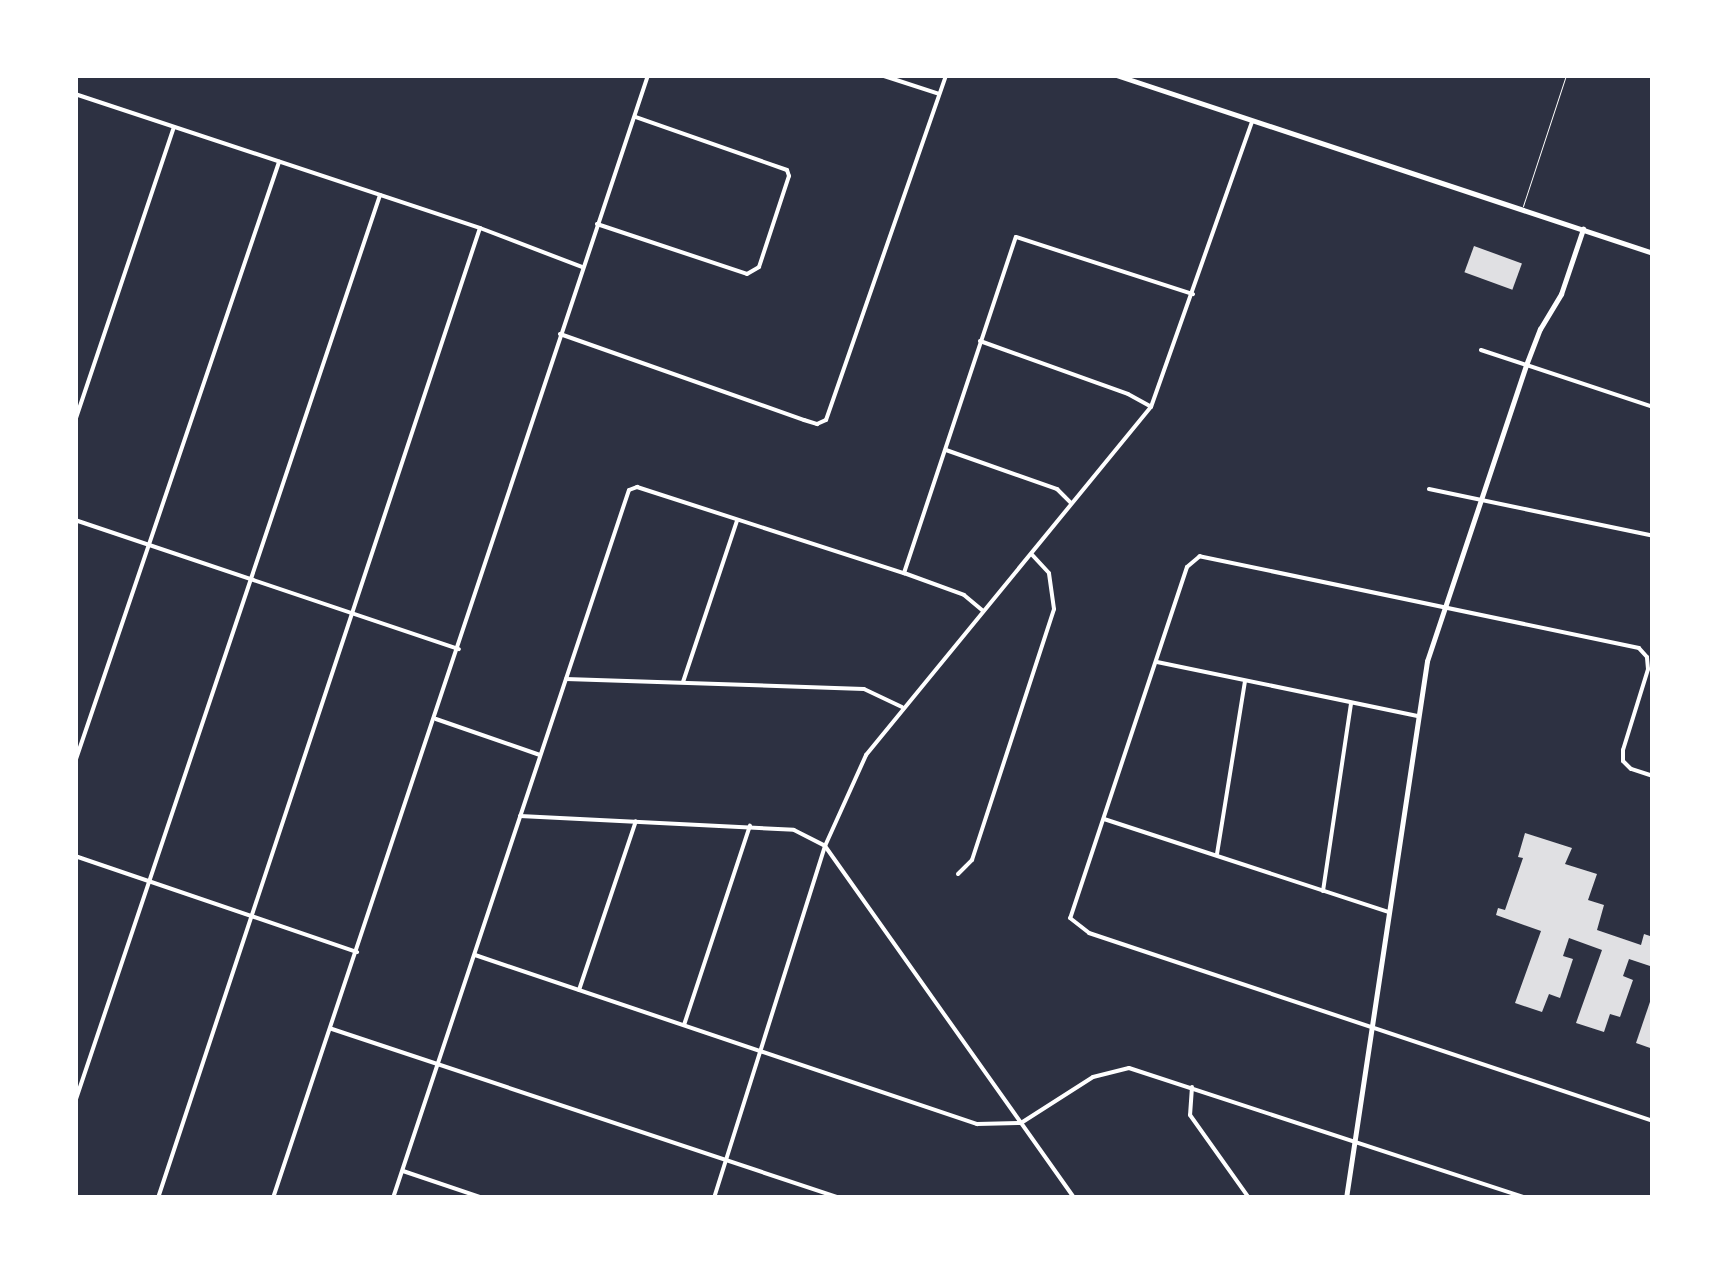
<!DOCTYPE html>
<style>
body{margin:0}
#map{position:relative;width:1728px;height:1273px;overflow:hidden;background:#2d3142;font-family:Literata,serif}
div>[style]{position:absolute}
.building>*{inset:0;background:#e0e0e3;transform-origin:0 0}
.service>*{height:1px;margin:-0.5px;padding:0 0.5px;transform-origin:0.5px;border-radius:0.5px;background:#fff}
.minor>*{height:4px;margin:-2px;padding:0 2px;transform-origin:2px;border-radius:2px;background:#fff}
.tertiary>*{height:5px;margin:-2.5px;padding:0 2.5px;transform-origin:2.5px;border-radius:2.5px;background:#fff}
span{translate:-50% -50%;white-space:nowrap;text-align:center;line-height:1.15;-webkit-text-stroke:8px #fff;paint-order:stroke}
.frame{position:absolute;inset:0;border:78px solid #fff;pointer-events:none}
</style>
<div id="map">
<div class="building">
<i style="left:1474px;top:246px;width:51px;height:28px;rotate:20deg"></i>
<i style="clip-path:polygon(1525px 833px,1572px 848px,1565px 864px,1597px 874px,1588px 900px,1604px 905px,1597px 930px,1641px 945px,1644px 934px,1653px 937px,1653px 967px,1629px 959px,1623px 976px,1633px 980px,1620px 1017px,1610px 1014px,1604px 1032px,1576px 1023px,1602px 950px,1569px 938px,1563px 956px,1573px 959px,1560px 998px,1549px 994px,1542px 1012px,1515px 1003px,1541px 931px,1496px 915px,1498px 908px,1505px 910px,1523px 858px,1518px 857px)"></i>
<i style="clip-path:polygon(1652px 996px,1653px 996px,1653px 1049px,1636px 1043px)"></i>
</div>
<div class="service">
<i style="left:1523px;top:206px;width:138px;rotate:-71.8deg"></i>
</div>
<div class="minor">
<i style="left:881px;top:75px;width:61px;rotate:18.1deg"></i>
<i style="left:75px;top:94px;width:427px;rotate:18.3deg"></i>
<i style="left:480px;top:228px;width:109px;rotate:20.9deg"></i>
<i style="left:597px;top:224px;width:158px;rotate:18.4deg"></i>
<i style="left:747px;top:274px;width:14px;rotate:-30deg"></i>
<i style="left:759px;top:267px;width:96px;rotate:-71.8deg"></i>
<i style="left:789px;top:176px;width:6px;rotate:-108deg"></i>
<i style="left:787px;top:170px;width:160px;rotate:-160.7deg"></i>
<i style="left:560px;top:334px;width:259px;rotate:19.4deg"></i>
<i style="left:804px;top:420px;width:14px;rotate:17deg"></i>
<i style="left:817px;top:424px;width:10px;rotate:-24deg"></i>
<i style="left:826px;top:420px;width:365px;rotate:-70.8deg"></i>
<i style="left:980px;top:341px;width:157px;rotate:19.7deg"></i>
<i style="left:1128px;top:394px;width:26px;rotate:29deg"></i>
<i style="left:1481px;top:350px;width:181px;rotate:18.3deg"></i>
<i style="left:75px;top:421px;width:310px;rotate:-71.4deg"></i>
<i style="left:946px;top:450px;width:118px;rotate:19.4deg"></i>
<i style="left:1057px;top:489px;width:20px;rotate:45deg"></i>
<i style="left:1429px;top:489px;width:229px;rotate:11.8deg"></i>
<i style="left:75px;top:520px;width:405px;rotate:18.6deg"></i>
<i style="left:904px;top:573px;width:354px;rotate:-71.6deg"></i>
<i style="left:1016px;top:237px;width:186px;rotate:17.9deg"></i>
<i style="left:1157px;top:662px;width:266px;rotate:11.7deg"></i>
<i style="left:566px;top:679px;width:298px;rotate:1.9deg"></i>
<i style="left:864px;top:689px;width:42px;rotate:25.3deg"></i>
<i style="left:683px;top:682px;width:170px;rotate:-71.5deg"></i>
<i style="left:436px;top:719px;width:110px;rotate:19.1deg"></i>
<i style="left:75px;top:762px;width:634px;rotate:-71.22deg"></i>
<i style="left:1653px;top:776px;width:23px;rotate:-162deg"></i>
<i style="left:1631px;top:769px;width:11px;rotate:-135deg"></i>
<i style="left:1623px;top:761px;width:11px;rotate:-90deg"></i>
<i style="left:1623px;top:750px;width:85px;rotate:-72.8deg"></i>
<i style="left:1648px;top:669px;width:12px;rotate:-95deg"></i>
<i style="left:1647px;top:657px;width:12px;rotate:-132deg"></i>
<i style="left:1639px;top:648px;width:449px;rotate:-168.2deg"></i>
<i style="left:1200px;top:556px;width:17px;rotate:140deg"></i>
<i style="left:1187px;top:567px;width:370px;rotate:108.4deg"></i>
<i style="left:1070px;top:918px;width:24px;rotate:38deg"></i>
<i style="left:1089px;top:933px;width:595px;rotate:18.43deg"></i>
<i style="left:520px;top:816px;width:274px;rotate:2.9deg"></i>
<i style="left:794px;top:830px;width:35px;rotate:27deg"></i>
<i style="left:825px;top:846px;width:431px;rotate:54.7deg"></i>
<i style="left:1104px;top:819px;width:299px;rotate:18.1deg"></i>
<i style="left:1217px;top:854px;width:175px;rotate:-80.8deg"></i>
<i style="left:75px;top:856px;width:298px;rotate:18.8deg"></i>
<i style="left:958px;top:874px;width:20px;rotate:-45deg"></i>
<i style="left:972px;top:860px;width:264px;rotate:-71.9deg"></i>
<i style="left:1054px;top:609px;width:36px;rotate:-98deg"></i>
<i style="left:1049px;top:573px;width:25px;rotate:-133deg"></i>
<i style="left:1323px;top:891px;width:190px;rotate:-81.5deg"></i>
<i style="left:475px;top:955px;width:530px;rotate:18.61deg"></i>
<i style="left:977px;top:1124px;width:44px;rotate:-1.3deg"></i>
<i style="left:1021px;top:1123px;width:85px;rotate:-32.6deg"></i>
<i style="left:1093px;top:1077px;width:37px;rotate:-14deg"></i>
<i style="left:1129px;top:1068px;width:418px;rotate:18.1deg"></i>
<i style="left:579px;top:990px;width:178px;rotate:-71.4deg"></i>
<i style="left:684px;top:1025px;width:210px;rotate:-71.7deg"></i>
<i style="left:332px;top:1029px;width:535px;rotate:18.4deg"></i>
<i style="left:1192px;top:1087px;width:28px;rotate:94deg"></i>
<i style="left:1190px;top:1115px;width:102px;rotate:54.6deg"></i>
<i style="left:75px;top:1102px;width:957px;rotate:-71.41deg"></i>
<i style="left:403px;top:1171px;width:84px;rotate:18.6deg"></i>
<i style="left:158px;top:1198px;width:1022px;rotate:-71.64deg"></i>
<i style="left:273px;top:1198px;width:1184px;rotate:-71.53deg"></i>
<i style="left:393px;top:1198px;width:746px;rotate:-71.57deg"></i>
<i style="left:629px;top:490px;width:9px;rotate:-21deg"></i>
<i style="left:637px;top:487px;width:281px;rotate:17.9deg"></i>
<i style="left:904px;top:573px;width:64px;rotate:20.1deg"></i>
<i style="left:964px;top:595px;width:25px;rotate:40deg"></i>
<i style="left:714px;top:1198px;width:369px;rotate:-72.5deg"></i>
<i style="left:825px;top:846px;width:100px;rotate:-65.7deg"></i>
<i style="left:866px;top:755px;width:450px;rotate:-50.7deg"></i>
<i style="left:1151px;top:407px;width:303px;rotate:-70.5deg"></i>
</div>
<div class="tertiary">
<i style="left:1116px;top:75px;width:566px;rotate:18.34deg"></i>
<i style="left:1346px;top:1198px;width:543px;rotate:-81.42deg"></i>
<i style="left:1427px;top:661px;width:312px;rotate:-71.5deg"></i>
<i style="left:1526px;top:365px;width:39px;rotate:-69deg"></i>
<i style="left:1540px;top:329px;width:41px;rotate:-59deg"></i>
<i style="left:1561px;top:294px;width:69px;rotate:-71.3deg"></i>
</div>
<div class="frame"></div>
</div>
